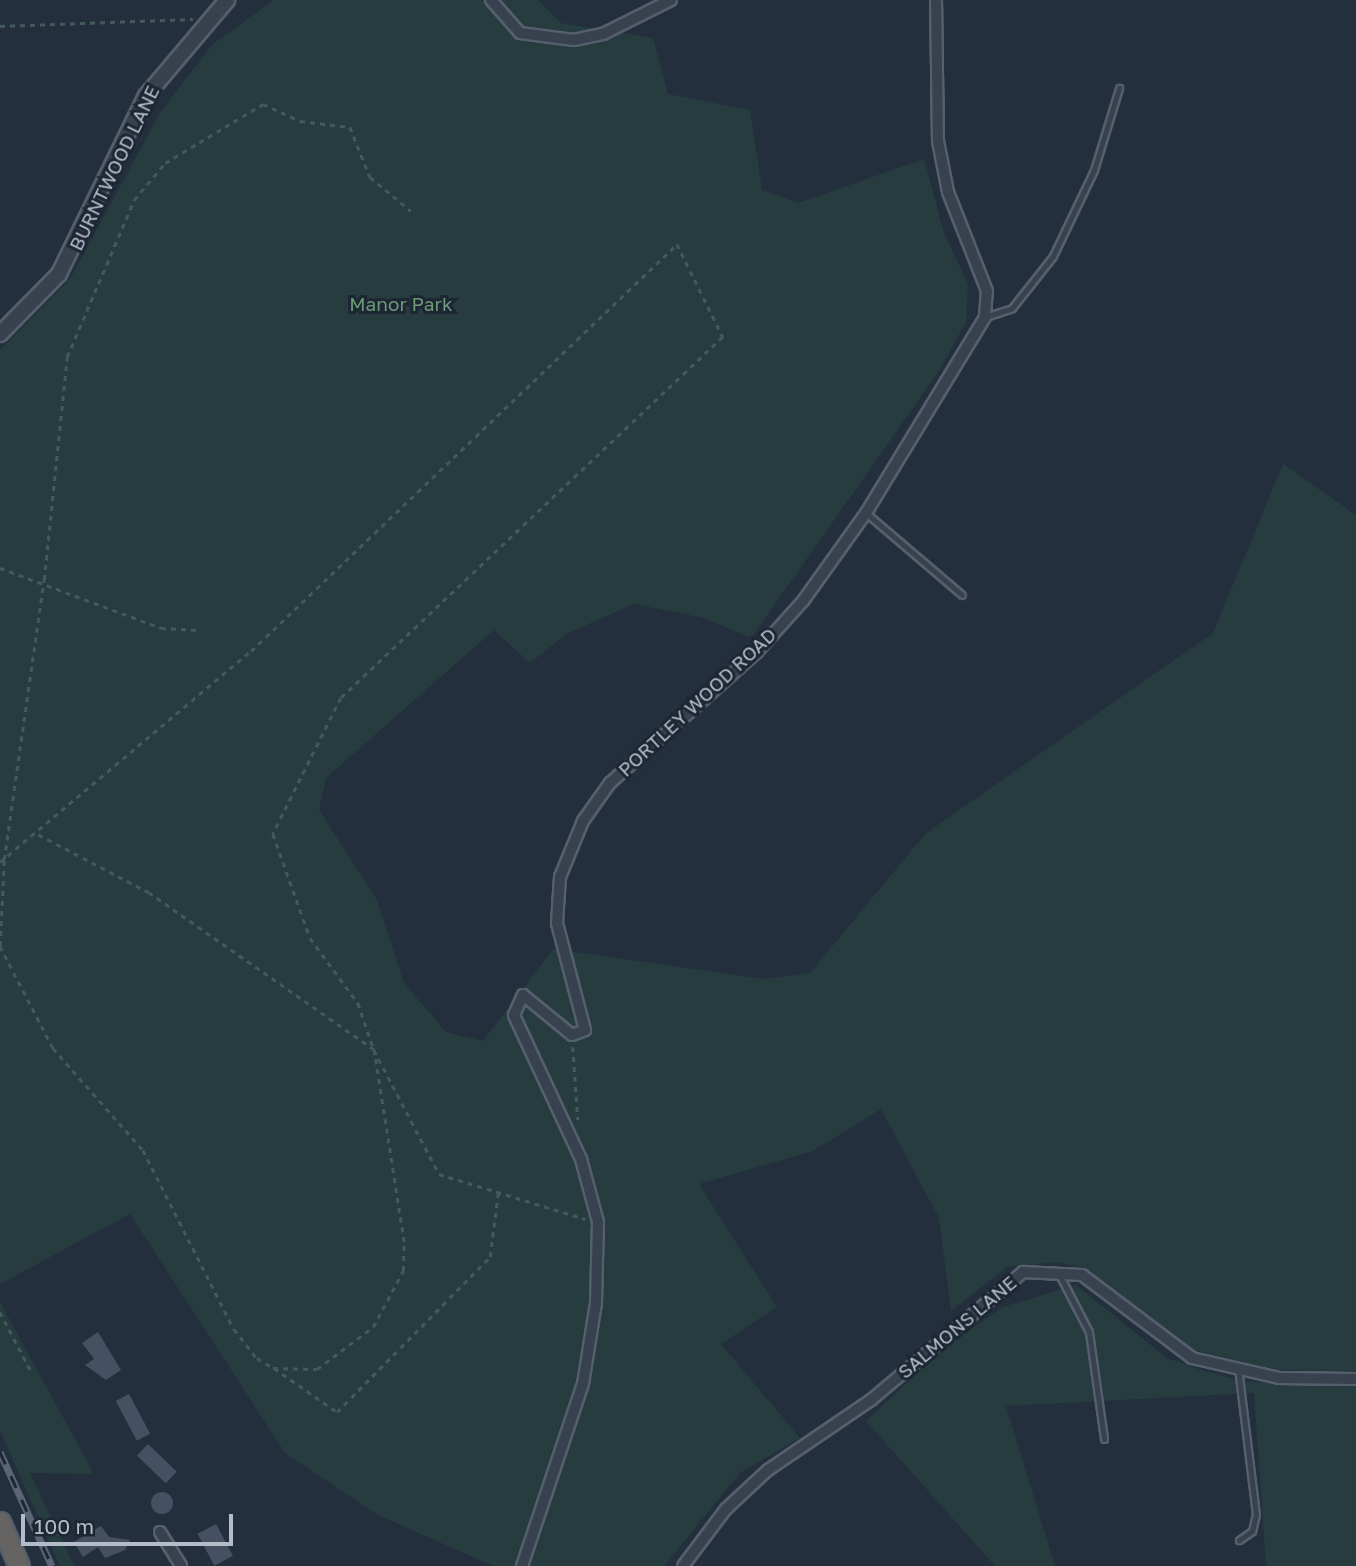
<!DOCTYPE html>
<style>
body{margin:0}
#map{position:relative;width:1356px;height:1566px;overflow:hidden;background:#242f3e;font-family:"Golos Text",sans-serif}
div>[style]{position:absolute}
.green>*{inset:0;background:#263c3f}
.building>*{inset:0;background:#455162;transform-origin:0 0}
.round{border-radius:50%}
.path>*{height:2.5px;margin-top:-1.25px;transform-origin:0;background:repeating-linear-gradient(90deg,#44595c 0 5px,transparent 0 10px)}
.roads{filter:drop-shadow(2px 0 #565f6c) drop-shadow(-2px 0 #565f6c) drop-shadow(0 2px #565f6c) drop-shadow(0 -2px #565f6c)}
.service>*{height:5px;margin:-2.5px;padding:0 2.5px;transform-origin:2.5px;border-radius:2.5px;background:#38414e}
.minor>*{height:10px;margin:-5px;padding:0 5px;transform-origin:5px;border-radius:5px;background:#38414e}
.tertiary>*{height:14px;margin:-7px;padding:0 7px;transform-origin:7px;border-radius:7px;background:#38414e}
.trunk>*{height:19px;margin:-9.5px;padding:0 9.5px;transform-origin:9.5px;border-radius:9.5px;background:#656462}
.rail>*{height:7px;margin-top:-3.5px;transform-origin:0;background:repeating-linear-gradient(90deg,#1d2633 0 13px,#5a6575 0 26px);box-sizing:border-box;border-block:2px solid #5a6575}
span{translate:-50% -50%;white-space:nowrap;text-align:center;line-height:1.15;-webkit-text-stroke:6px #1d2633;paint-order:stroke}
.street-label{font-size:19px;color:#b4bcc9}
.park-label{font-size:19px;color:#6b9a76}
.scale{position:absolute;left:21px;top:1514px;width:212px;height:32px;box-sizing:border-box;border:4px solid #b4bcc9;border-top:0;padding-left:9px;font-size:21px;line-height:24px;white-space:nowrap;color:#b4bcc9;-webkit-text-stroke:5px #1d2633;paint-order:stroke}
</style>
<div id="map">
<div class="green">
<i style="clip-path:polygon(274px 0,538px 0,561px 23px,653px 38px,668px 94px,750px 110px,762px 190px,798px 203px,924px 159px,944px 233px,968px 284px,966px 322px,939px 371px,751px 638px,704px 618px,634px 604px,566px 634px,530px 663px,494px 630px,326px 778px,319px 810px,377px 900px,404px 983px,446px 1032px,483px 1041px,553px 949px,764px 979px,810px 973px,926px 833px,1213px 633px,1283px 464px,1356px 515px,1356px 1371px,1277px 1370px,1189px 1349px,1085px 1268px,1057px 1262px,1007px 1267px,951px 1311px,939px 1218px,881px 1109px,813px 1151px,699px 1184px,777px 1307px,721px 1344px,800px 1438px,740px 1473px,664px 1566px,493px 1566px,378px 1515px,285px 1453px,130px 1214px,0 1284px,0 350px,70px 279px,161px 111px,213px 44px)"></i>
<i style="clip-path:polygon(1076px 1285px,1167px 1358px,1204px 1371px,1246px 1382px,1356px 1382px,1356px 1566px,1266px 1566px,1254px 1393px,1006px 1406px,1055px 1566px,995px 1566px,866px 1421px,945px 1347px,1003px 1307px)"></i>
<i style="clip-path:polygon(0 1302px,94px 1474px,30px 1473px,74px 1566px,60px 1566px,0 1431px)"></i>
</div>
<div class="building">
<i style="clip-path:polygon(98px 1332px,121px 1370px,106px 1380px,85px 1365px,94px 1359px,82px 1343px)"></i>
<i style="left:129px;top:1394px;width:45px;height:15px;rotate:62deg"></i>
<i style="left:148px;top:1444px;width:40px;height:16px;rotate:44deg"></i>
<i class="round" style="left:151px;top:1492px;width:22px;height:22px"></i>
<i style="left:216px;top:1524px;width:36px;height:21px;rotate:62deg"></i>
<i style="clip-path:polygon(101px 1526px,109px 1537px,130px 1540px,125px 1550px,105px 1558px,98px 1547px,83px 1557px,74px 1542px)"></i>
</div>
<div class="path">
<i style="left:0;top:26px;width:193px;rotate:-2.1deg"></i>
<i style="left:0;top:568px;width:172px;rotate:20.4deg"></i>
<i style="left:161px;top:628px;width:38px;rotate:3deg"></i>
<i style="left:0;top:862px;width:328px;rotate:-40.1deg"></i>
<i style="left:251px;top:651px;width:589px;rotate:-43.69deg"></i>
<i style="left:677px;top:244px;width:104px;rotate:63.7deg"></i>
<i style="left:723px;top:337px;width:526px;rotate:136.62deg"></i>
<i style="left:341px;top:698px;width:152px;rotate:116.6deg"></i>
<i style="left:273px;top:834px;width:110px;rotate:70.4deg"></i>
<i style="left:310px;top:938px;width:81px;rotate:53.6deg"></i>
<i style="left:358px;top:1003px;width:50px;rotate:71.2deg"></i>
<i style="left:374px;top:1050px;width:140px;rotate:62.3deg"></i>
<i style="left:439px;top:1174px;width:153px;rotate:17.1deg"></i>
<i style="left:0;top:946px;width:115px;rotate:62.5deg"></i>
<i style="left:53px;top:1048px;width:136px;rotate:48.6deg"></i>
<i style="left:143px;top:1150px;width:201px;rotate:63.1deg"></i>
<i style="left:234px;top:1329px;width:37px;rotate:52deg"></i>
<i style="left:257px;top:1358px;width:19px;rotate:32deg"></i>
<i style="left:273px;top:1368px;width:44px;rotate:1.3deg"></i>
<i style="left:317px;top:1369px;width:70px;rotate:-36.9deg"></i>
<i style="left:373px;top:1327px;width:64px;rotate:-61.8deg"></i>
<i style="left:403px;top:1271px;width:29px;rotate:-88deg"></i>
<i style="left:404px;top:1242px;width:194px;rotate:-98.9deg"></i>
<i style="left:374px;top:1050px;width:274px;rotate:-145.1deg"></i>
<i style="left:149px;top:893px;width:127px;rotate:-152.4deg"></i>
<i style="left:0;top:946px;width:86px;rotate:-87.3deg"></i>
<i style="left:4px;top:860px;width:283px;rotate:-81.9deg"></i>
<i style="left:44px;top:580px;width:224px;rotate:-84.1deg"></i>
<i style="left:67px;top:357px;width:171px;rotate:-66.9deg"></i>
<i style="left:134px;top:200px;width:48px;rotate:-50deg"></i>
<i style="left:165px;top:163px;width:114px;rotate:-31deg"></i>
<i style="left:263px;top:104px;width:41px;rotate:24.7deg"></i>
<i style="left:300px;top:121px;width:50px;rotate:6.8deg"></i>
<i style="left:350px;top:127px;width:54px;rotate:68.2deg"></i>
<i style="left:370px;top:177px;width:53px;rotate:39.7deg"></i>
<i style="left:573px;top:1047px;width:73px;rotate:86.1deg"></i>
<i style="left:0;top:1312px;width:67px;rotate:62.3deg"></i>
<i style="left:274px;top:1368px;width:77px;rotate:34.9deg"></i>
<i style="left:337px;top:1412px;width:218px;rotate:-45.4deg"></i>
<i style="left:490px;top:1257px;width:64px;rotate:-82.8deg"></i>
</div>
<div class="roads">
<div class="service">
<i style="left:985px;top:317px;width:28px;rotate:-18deg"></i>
<i style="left:1012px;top:308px;width:66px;rotate:-51.7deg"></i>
<i style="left:1053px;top:256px;width:95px;rotate:-64.5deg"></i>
<i style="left:1094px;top:170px;width:86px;rotate:-73deg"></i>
<i style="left:866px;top:513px;width:126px;rotate:40.5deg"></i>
<i style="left:1060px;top:1276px;width:63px;rotate:62.6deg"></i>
<i style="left:1089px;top:1332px;width:108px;rotate:82deg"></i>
<i style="left:1238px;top:1368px;width:147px;rotate:83deg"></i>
<i style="left:1256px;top:1514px;width:17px;rotate:103deg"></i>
<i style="left:1252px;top:1531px;width:16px;rotate:145deg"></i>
</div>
<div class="minor">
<i style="left:491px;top:0;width:44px;rotate:48.7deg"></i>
<i style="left:520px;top:33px;width:54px;rotate:7.4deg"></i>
<i style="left:574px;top:40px;width:30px;rotate:-12deg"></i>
<i style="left:603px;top:34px;width:76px;rotate:-26.6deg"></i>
<i style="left:160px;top:1532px;width:40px;rotate:58deg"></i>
<i style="left:522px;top:1566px;width:192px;rotate:-71.5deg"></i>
<i style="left:583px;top:1384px;width:82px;rotate:-80.9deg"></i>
<i style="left:596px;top:1303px;width:81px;rotate:-88.6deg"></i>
<i style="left:598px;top:1222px;width:65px;rotate:-105.1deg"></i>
<i style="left:581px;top:1159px;width:159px;rotate:-115deg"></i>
<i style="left:514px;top:1015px;width:22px;rotate:-66deg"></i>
<i style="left:523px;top:995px;width:63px;rotate:39.2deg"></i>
<i style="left:572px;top:1035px;width:14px;rotate:-21deg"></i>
<i style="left:585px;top:1030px;width:111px;rotate:-104.7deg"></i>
<i style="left:557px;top:923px;width:46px;rotate:-86.3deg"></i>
<i style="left:560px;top:877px;width:61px;rotate:-67.7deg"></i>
<i style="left:583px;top:821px;width:47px;rotate:-54.6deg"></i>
<i style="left:610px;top:783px;width:197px;rotate:-41.7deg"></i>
<i style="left:757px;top:652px;width:69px;rotate:-48deg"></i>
<i style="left:803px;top:601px;width:108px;rotate:-54.4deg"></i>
<i style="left:866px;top:513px;width:229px;rotate:-58.7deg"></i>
<i style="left:985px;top:317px;width:26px;rotate:-86deg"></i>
<i style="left:987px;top:291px;width:106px;rotate:-111.5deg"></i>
<i style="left:948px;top:192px;width:52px;rotate:-101.1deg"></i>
<i style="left:938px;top:141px;width:141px;rotate:-90.8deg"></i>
<i style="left:683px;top:1566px;width:71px;rotate:-53deg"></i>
<i style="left:726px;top:1509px;width:57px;rotate:-42.9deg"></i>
<i style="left:768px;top:1470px;width:125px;rotate:-34.2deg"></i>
<i style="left:871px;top:1400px;width:199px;rotate:-40.1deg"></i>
<i style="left:1023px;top:1272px;width:59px;rotate:2.9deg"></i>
<i style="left:1082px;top:1275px;width:138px;rotate:37deg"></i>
<i style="left:1192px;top:1358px;width:89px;rotate:12.9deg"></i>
<i style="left:1279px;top:1378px;width:77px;rotate:0.7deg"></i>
</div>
<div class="tertiary">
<i style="left:0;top:334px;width:84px;rotate:-45.5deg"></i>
<i style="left:59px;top:274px;width:198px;rotate:-64deg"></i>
<i style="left:146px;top:96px;width:126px;rotate:-49.8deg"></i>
</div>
<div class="trunk">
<i style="left:0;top:1522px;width:48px;rotate:66.6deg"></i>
</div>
</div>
<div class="rail">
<i style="left:0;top:1452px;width:125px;rotate:65.5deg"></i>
</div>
<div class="street-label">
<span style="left:114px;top:168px;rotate:-64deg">BURNTWOOD LANE</span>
<span style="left:697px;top:702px;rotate:-43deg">PORTLEY WOOD ROAD</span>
<span style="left:957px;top:1327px;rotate:-40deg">SALMONS LANE</span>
</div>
<div class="park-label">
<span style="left:401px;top:304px">Manor Park</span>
</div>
<div class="scale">100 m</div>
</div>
